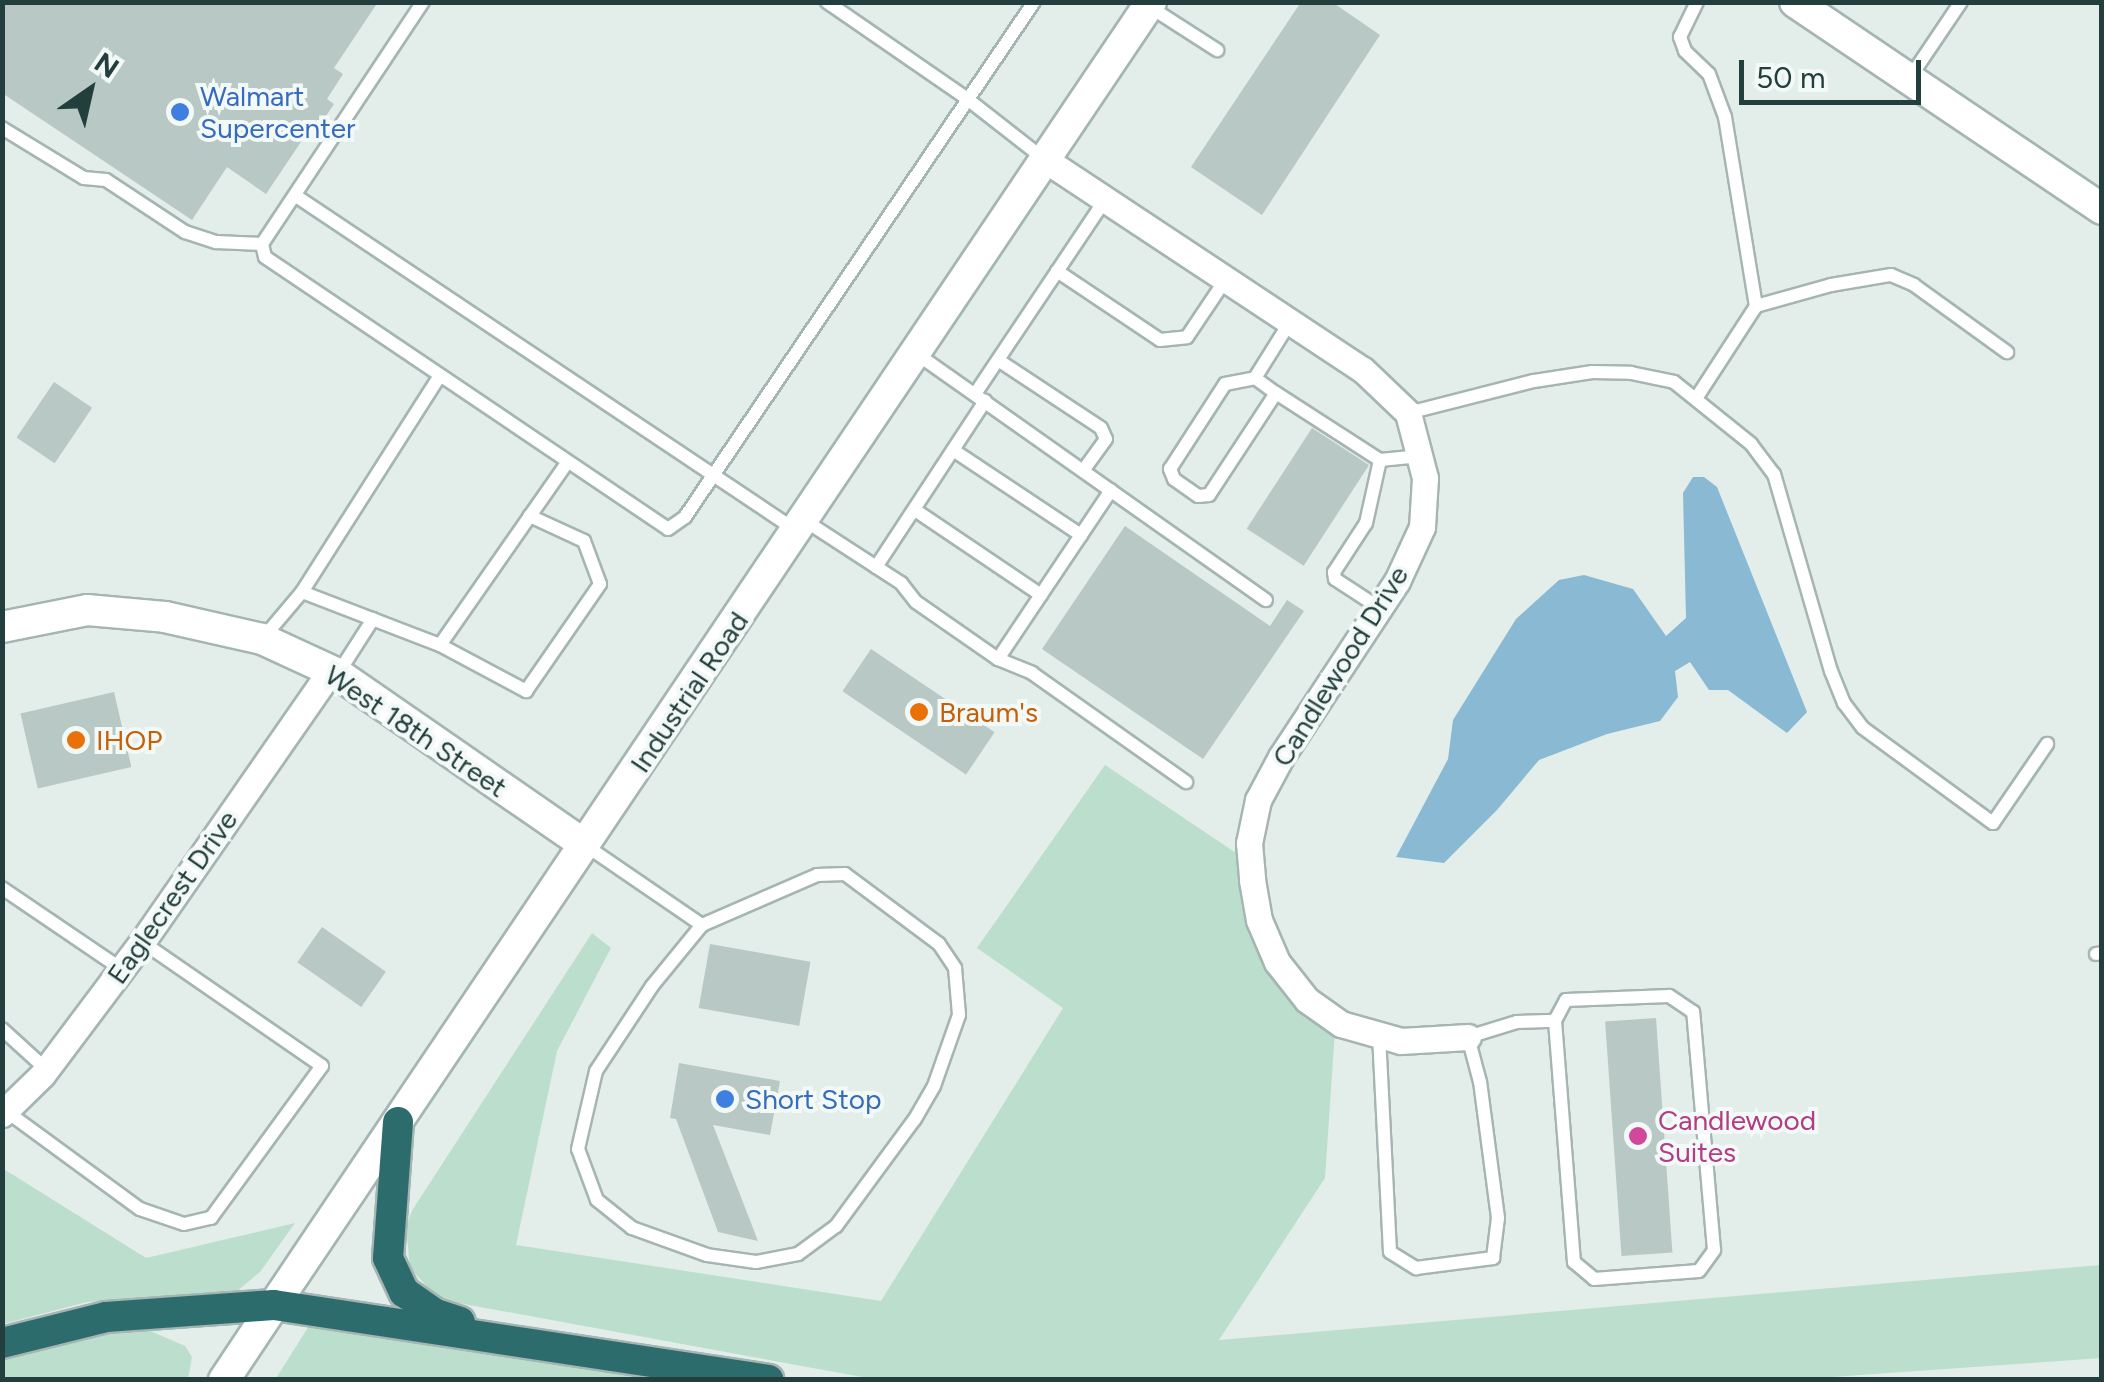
<!DOCTYPE html>
<style>
body{margin:0}
#map{position:relative;width:2104px;height:1382px;overflow:hidden;background:#e3edea;font-family:Figtree,sans-serif}
div>[style]{position:absolute}
.green>*{inset:0;background:#bbdfcc}
.water>*{inset:0;background:#89b9d3}
.building>*{inset:0;background:#b8c8c4;transform-origin:0 0}
.roads{filter:drop-shadow(2px 0 #a5b5b3) drop-shadow(-2px 0 #a5b5b3) drop-shadow(0 2px #a5b5b3) drop-shadow(0 -2px #a5b5b3)}
.service>*{height:12px;margin:-6px;padding:0 6px;transform-origin:6px;border-radius:6px;background:#fff}
.minor>*{height:25px;margin:-12.5px;padding:0 12.5px;transform-origin:12.5px;border-radius:12.5px;background:#fff}
.tertiary>*{height:30px;margin:-15px;padding:0 15px;transform-origin:15px;border-radius:15px;background:#fff}
.secondary>*{height:30px;margin:-15px;padding:0 15px;transform-origin:15px;border-radius:15px;background:#fff}
.motorway>*{height:30px;margin:-15px;padding:0 15px;transform-origin:15px;border-radius:15px;background:#2d6c6c}
.dots>*{width:28px;height:28px;translate:-50% -50%;box-sizing:border-box;border:5px solid #f3f9f7;border-radius:50%}
span{translate:-50% -50%;white-space:nowrap;text-align:center;line-height:1.15;-webkit-text-stroke:8px #f3f9f7;paint-order:stroke}
.shop-label{font-size:28px;color:#366cbe}
.left{translate:0 -50%;text-align:left}
.street-label{font-size:28px;color:#223f3d}
.food-label{font-size:28px;color:#c56008}
.hotel-label{font-size:28px;color:#b23c85}
.frame{position:absolute;inset:0;border:5px solid #223f3d;pointer-events:none}
.north{position:absolute;left:40px;top:40px;width:100px;height:100px;-webkit-text-stroke:8px #f3f9f7;paint-order:stroke;rotate:34deg;font-size:28px;font-weight:700;line-height:40px;text-align:center;color:#223f3d}
.north::after{content:'';display:block;margin:auto;width:35px;height:45px;background:#223f3d;clip-path:polygon(50% 0,100% 100%,50% 72%,0 100%)}
.scale{position:absolute;left:1739px;top:60px;width:182px;height:45px;box-sizing:border-box;border:5px solid #223f3d;border-top:0;padding-left:12px;font-size:30px;line-height:35px;white-space:nowrap;color:#223f3d;-webkit-text-stroke:8px #f3f9f7;paint-order:stroke}
</style>
<div id="map">
<div class="green">
<i style="clip-path:polygon(1105px 765px,1236px 853px,1247px 930px,1262px 962px,1284px 990px,1335px 1030px,1325px 1178px,1219px 1340px,2101px 1265px,2101px 1358px,1790px 1380px,873px 1379px,453px 1302px,434px 1294px,410px 1268px,406px 1225px,413px 1209px,592px 933px,611px 948px,557px 1051px,516px 1245px,881px 1301px,1063px 1008px,977px 948px)"></i>
<i style="clip-path:polygon(2px 1168px,146px 1258px,295px 1223px,260px 1272px,236px 1292px,87px 1302px,3px 1324px)"></i>
<i style="clip-path:polygon(312px 1321px,684px 1380px,275px 1380px)"></i>
<i style="clip-path:polygon(123px 1329px,148px 1330px,185px 1346px,192px 1357px,188px 1379px,3px 1380px,3px 1357px)"></i>
</div>
<div class="water">
<i style="clip-path:polygon(1693px 477px,1704px 477px,1717px 487px,1807px 712px,1787px 733px,1728px 690px,1709px 690px,1690px 662px,1675px 671px,1678px 697px,1660px 721px,1607px 734px,1539px 760px,1497px 810px,1444px 863px,1396px 857px,1448px 759px,1453px 720px,1516px 619px,1559px 580px,1584px 575px,1633px 589px,1666px 636px,1686px 618px,1683px 493px)"></i>
</div>
<div class="building">
<i style="clip-path:polygon(2px 2px,378px 2px,334px 68px,343px 74px,327px 99px,334px 104px,310px 140px,305px 136px,266px 194px,227px 167px,192px 220px,2px 93px)"></i>
<i style="clip-path:polygon(1301px 2px,1332px 2px,1380px 35px,1262px 215px,1191px 167px)"></i>
<i style="left:54px;top:382px;width:46px;height:67px;rotate:34deg"></i>
<i style="left:1312px;top:428px;width:68px;height:120px;rotate:33deg"></i>
<i style="clip-path:polygon(1125px 526px,1270px 626px,1287px 600px,1304px 611px,1203px 759px,1042px 649px)"></i>
<i style="left:871px;top:649px;width:149px;height:51px;rotate:34deg"></i>
<i style="left:114px;top:692px;width:77px;height:96px;rotate:77deg"></i>
<i style="left:322px;top:927px;width:78px;height:43px;rotate:35deg"></i>
<i style="left:710px;top:944px;width:102px;height:65px;rotate:10deg"></i>
<i style="left:1656px;top:1018px;width:235px;height:51px;rotate:86deg"></i>
<i style="clip-path:polygon(679px 1063px,780px 1081px,770px 1135px,713px 1125px,758px 1241px,718px 1232px,676px 1119px,670px 1118px)"></i>
</div>
<div class="roads">
<div class="service">
<i style="left:827px;top:2px;width:169px;rotate:34.6deg"></i>
<i style="left:966px;top:98px;width:99px;rotate:38deg"></i>
<i style="left:1697px;top:2px;width:39px;rotate:116deg"></i>
<i style="left:1680px;top:37px;width:15px;rotate:70deg"></i>
<i style="left:1685px;top:51px;width:33px;rotate:44deg"></i>
<i style="left:1709px;top:74px;width:46px;rotate:69.6deg"></i>
<i style="left:1725px;top:117px;width:192px;rotate:80.7deg"></i>
<i style="left:1150px;top:7px;width:80px;rotate:32.7deg"></i>
<i style="left:1909px;top:79px;width:93px;rotate:-56deg"></i>
<i style="left:2px;top:128px;width:96px;rotate:31.4deg"></i>
<i style="left:84px;top:178px;width:22px;rotate:5deg"></i>
<i style="left:106px;top:180px;width:95px;rotate:33.4deg"></i>
<i style="left:185px;top:232px;width:33px;rotate:18deg"></i>
<i style="left:216px;top:242px;width:46px;rotate:2.5deg"></i>
<i style="left:296px;top:196px;width:599px;rotate:33.77deg"></i>
<i style="left:262px;top:244px;width:13px;rotate:77deg"></i>
<i style="left:265px;top:257px;width:486px;rotate:34deg"></i>
<i style="left:668px;top:529px;width:21px;rotate:-35deg"></i>
<i style="left:685px;top:517px;width:622px;rotate:-55.88deg"></i>
<i style="left:262px;top:244px;width:291px;rotate:-56.4deg"></i>
<i style="left:1057px;top:271px;width:124px;rotate:33.8deg"></i>
<i style="left:1160px;top:340px;width:27px;rotate:-6deg"></i>
<i style="left:1187px;top:337px;width:70px;rotate:-56.1deg"></i>
<i style="left:917px;top:354px;width:427px;rotate:35.2deg"></i>
<i style="left:998px;top:360px;width:123px;rotate:33.4deg"></i>
<i style="left:1101px;top:428px;width:12px;rotate:66deg"></i>
<i style="left:1106px;top:439px;width:37px;rotate:126deg"></i>
<i style="left:1255px;top:378px;width:26px;rotate:36deg"></i>
<i style="left:1276px;top:393px;width:122px;rotate:123.3deg"></i>
<i style="left:1209px;top:495px;width:11px;rotate:175deg"></i>
<i style="left:1198px;top:496px;width:29px;rotate:-145deg"></i>
<i style="left:1174px;top:479px;width:11px;rotate:-112deg"></i>
<i style="left:1170px;top:469px;width:101px;rotate:-57.1deg"></i>
<i style="left:1225px;top:384px;width:31px;rotate:-11deg"></i>
<i style="left:1255px;top:378px;width:66px;rotate:-58deg"></i>
<i style="left:1276px;top:393px;width:124px;rotate:32.8deg"></i>
<i style="left:1380px;top:460px;width:41px;rotate:-5.6deg"></i>
<i style="left:975px;top:394px;width:234px;rotate:-56.2deg"></i>
<i style="left:1697px;top:397px;width:108px;rotate:-57deg"></i>
<i style="left:1756px;top:306px;width:78px;rotate:-15.6deg"></i>
<i style="left:1831px;top:285px;width:61px;rotate:-9.5deg"></i>
<i style="left:1891px;top:275px;width:25px;rotate:23deg"></i>
<i style="left:1914px;top:285px;width:115px;rotate:35.8deg"></i>
<i style="left:1408px;top:413px;width:130px;rotate:-14.3deg"></i>
<i style="left:1534px;top:381px;width:59px;rotate:-8.8deg"></i>
<i style="left:1592px;top:372px;width:39px;rotate:1deg"></i>
<i style="left:1631px;top:373px;width:44px;rotate:11.8deg"></i>
<i style="left:1674px;top:382px;width:99px;rotate:38.8deg"></i>
<i style="left:1751px;top:444px;width:38px;rotate:53deg"></i>
<i style="left:1774px;top:474px;width:205px;rotate:73.9deg"></i>
<i style="left:1831px;top:671px;width:35px;rotate:68deg"></i>
<i style="left:1844px;top:703px;width:31px;rotate:53deg"></i>
<i style="left:1863px;top:728px;width:161px;rotate:36.2deg"></i>
<i style="left:1993px;top:823px;width:96px;rotate:-55.6deg"></i>
<i style="left:953px;top:450px;width:154px;rotate:33.6deg"></i>
<i style="left:1380px;top:460px;width:65px;rotate:102.5deg"></i>
<i style="left:1366px;top:523px;width:59px;rotate:123.1deg"></i>
<i style="left:1334px;top:572px;width:7px;rotate:82deg"></i>
<i style="left:1335px;top:579px;width:55px;rotate:33.1deg"></i>
<i style="left:915px;top:510px;width:152px;rotate:34deg"></i>
<i style="left:804px;top:520px;width:116px;rotate:33deg"></i>
<i style="left:901px;top:583px;width:24px;rotate:52deg"></i>
<i style="left:916px;top:602px;width:100px;rotate:34.8deg"></i>
<i style="left:998px;top:659px;width:37px;rotate:22deg"></i>
<i style="left:1032px;top:673px;width:189px;rotate:35.3deg"></i>
<i style="left:876px;top:567px;width:199px;rotate:-56.7deg"></i>
<i style="left:302px;top:592px;width:255px;rotate:-57.5deg"></i>
<i style="left:264px;top:637px;width:59px;rotate:-49.8deg"></i>
<i style="left:302px;top:592px;width:148px;rotate:21deg"></i>
<i style="left:440px;top:645px;width:222px;rotate:-55.1deg"></i>
<i style="left:440px;top:645px;width:98px;rotate:28.1deg"></i>
<i style="left:526px;top:691px;width:130px;rotate:-55.3deg"></i>
<i style="left:600px;top:584px;width:46px;rotate:-110.4deg"></i>
<i style="left:584px;top:541px;width:60px;rotate:-155.2deg"></i>
<i style="left:998px;top:659px;width:203px;rotate:-56.2deg"></i>
<i style="left:339px;top:672px;width:63px;rotate:-57.3deg"></i>
<i style="left:585px;top:845px;width:142px;rotate:34.4deg"></i>
<i style="left:845px;top:874px;width:117px;rotate:36.7deg"></i>
<i style="left:939px;top:944px;width:29px;rotate:56deg"></i>
<i style="left:955px;top:968px;width:47px;rotate:85.1deg"></i>
<i style="left:959px;top:1015px;width:75px;rotate:109.4deg"></i>
<i style="left:934px;top:1086px;width:39px;rotate:120deg"></i>
<i style="left:914px;top:1120px;width:132px;rotate:126.3deg"></i>
<i style="left:836px;top:1226px;width:47px;rotate:143.6deg"></i>
<i style="left:798px;top:1254px;width:43px;rotate:169.2deg"></i>
<i style="left:756px;top:1262px;width:49px;rotate:-171.9deg"></i>
<i style="left:707px;top:1255px;width:80px;rotate:-160.2deg"></i>
<i style="left:632px;top:1228px;width:45px;rotate:-141.3deg"></i>
<i style="left:597px;top:1200px;width:54px;rotate:-110.4deg"></i>
<i style="left:578px;top:1149px;width:80px;rotate:-77deg"></i>
<i style="left:596px;top:1071px;width:102px;rotate:-56.6deg"></i>
<i style="left:652px;top:986px;width:79px;rotate:-50.7deg"></i>
<i style="left:702px;top:925px;width:125px;rotate:-23.5deg"></i>
<i style="left:817px;top:875px;width:28px;rotate:-2deg"></i>
<i style="left:2px;top:888px;width:144px;rotate:34.2deg"></i>
<i style="left:2096px;top:954px;width:6px;rotate:-9deg"></i>
<i style="left:2px;top:1029px;width:59px;rotate:42.3deg"></i>
<i style="left:1379px;top:1035px;width:217px;rotate:87.1deg"></i>
<i style="left:1390px;top:1252px;width:31px;rotate:32deg"></i>
<i style="left:1416px;top:1268px;width:78px;rotate:-7.4deg"></i>
<i style="left:1493px;top:1258px;width:40px;rotate:-82.9deg"></i>
<i style="left:1498px;top:1218px;width:137px;rotate:-97.5deg"></i>
<i style="left:1480px;top:1082px;width:47px;rotate:-104.9deg"></i>
<i style="left:1468px;top:1037px;width:51px;rotate:-17deg"></i>
<i style="left:1517px;top:1022px;width:38px;rotate:-2deg"></i>
<i style="left:1555px;top:1021px;width:242px;rotate:85.5deg"></i>
<i style="left:1574px;top:1262px;width:26px;rotate:40deg"></i>
<i style="left:1594px;top:1279px;width:105px;rotate:-4.4deg"></i>
<i style="left:1699px;top:1271px;width:26px;rotate:-54deg"></i>
<i style="left:1714px;top:1250px;width:239px;rotate:-95deg"></i>
<i style="left:1693px;top:1012px;width:29px;rotate:-146deg"></i>
<i style="left:1669px;top:996px;width:103px;rotate:177.8deg"></i>
<i style="left:1566px;top:1000px;width:24px;rotate:118deg"></i>
<i style="left:6px;top:1111px;width:166px;rotate:36.2deg"></i>
<i style="left:140px;top:1209px;width:46px;rotate:18.8deg"></i>
<i style="left:184px;top:1224px;width:28px;rotate:-13deg"></i>
<i style="left:211px;top:1218px;width:188px;rotate:-53.9deg"></i>
<i style="left:322px;top:1066px;width:219px;rotate:-145.4deg"></i>
</div>
<div class="minor">
<i style="left:1044px;top:159px;width:382px;rotate:33.5deg"></i>
<i style="left:1363px;top:370px;width:62px;rotate:43.7deg"></i>
<i style="left:1408px;top:413px;width:67px;rotate:75.3deg"></i>
<i style="left:1425px;top:478px;width:49px;rotate:93.5deg"></i>
<i style="left:1422px;top:527px;width:60px;rotate:114.8deg"></i>
<i style="left:1397px;top:581px;width:211px;rotate:123.4deg"></i>
<i style="left:1281px;top:757px;width:49px;rotate:118.1deg"></i>
<i style="left:1258px;top:800px;width:44px;rotate:101.8deg"></i>
<i style="left:1249px;top:843px;width:37px;rotate:85deg"></i>
<i style="left:1252px;top:880px;width:41px;rotate:80.1deg"></i>
<i style="left:1259px;top:920px;width:46px;rotate:66.8deg"></i>
<i style="left:1277px;top:962px;width:48px;rotate:51.7deg"></i>
<i style="left:1307px;top:1000px;width:42px;rotate:35.2deg"></i>
<i style="left:1341px;top:1024px;width:62px;rotate:15.8deg"></i>
<i style="left:1401px;top:1041px;width:67px;rotate:-3.4deg"></i>
<i style="left:2px;top:1114px;width:56px;rotate:-44.3deg"></i>
<i style="left:42px;top:1075px;width:166px;rotate:-53.1deg"></i>
<i style="left:142px;top:942px;width:330px;rotate:-55.2deg"></i>
</div>
<div class="tertiary">
<i style="left:1795px;top:2px;width:370px;rotate:34deg"></i>
<i style="left:2px;top:627px;width:87px;rotate:-11.3deg"></i>
<i style="left:87px;top:610px;width:78px;rotate:5.1deg"></i>
<i style="left:165px;top:617px;width:99px;rotate:12.8deg"></i>
<i style="left:262px;top:639px;width:84px;rotate:24.7deg"></i>
<i style="left:338px;top:674px;width:300px;rotate:34.7deg"></i>
<i style="left:274px;top:1305px;width:1571px;rotate:-56.06deg"></i>
</div>
<div class="secondary">
<i style="left:224px;top:1380px;width:90px;rotate:-56.3deg"></i>
</div>
<div class="motorway">
<i style="left:398px;top:1122px;width:136px;rotate:94.2deg"></i>
<i style="left:388px;top:1258px;width:38px;rotate:65deg"></i>
<i style="left:404px;top:1292px;width:39px;rotate:35deg"></i>
<i style="left:436px;top:1314px;width:25px;rotate:18deg"></i>
<i style="left:2px;top:1343px;width:107px;rotate:-14deg"></i>
<i style="left:106px;top:1317px;width:168px;rotate:-4.1deg"></i>
<i style="left:274px;top:1305px;width:500px;rotate:8.6deg"></i>
</div>
</div>
<div class="dots">
<i style="left:180px;top:112px;background:#3f7fe0"></i>
<i style="left:919px;top:712px;background:#e8710a"></i>
<i style="left:76px;top:740px;background:#e8710a"></i>
<i style="left:725px;top:1099px;background:#3f7fe0"></i>
<i style="left:1638px;top:1136px;background:#d1479c"></i>
</div>
<div class="shop-label">
<span class="left" style="left:200px;top:112px">Walmart<br>Supercenter</span>
<span class="left" style="left:745px;top:1099px">Short Stop</span>
</div>
<div class="street-label">
<span style="left:1340px;top:666px;rotate:-58deg">Candlewood Drive</span>
<span style="left:689px;top:692px;rotate:-56deg">Industrial Road</span>
<span style="left:416px;top:731px;rotate:34deg">West 18th Street</span>
<span style="left:172px;top:897px;rotate:-55deg">Eaglecrest Drive</span>
</div>
<div class="food-label">
<span class="left" style="left:939px;top:712px">Braum's</span>
<span class="left" style="left:96px;top:740px">IHOP</span>
</div>
<div class="hotel-label">
<span class="left" style="left:1658px;top:1136px">Candlewood<br>Suites</span>
</div>
<div class="frame"></div>
<div class="north">N</div>
<div class="scale">50 m</div>
</div>
